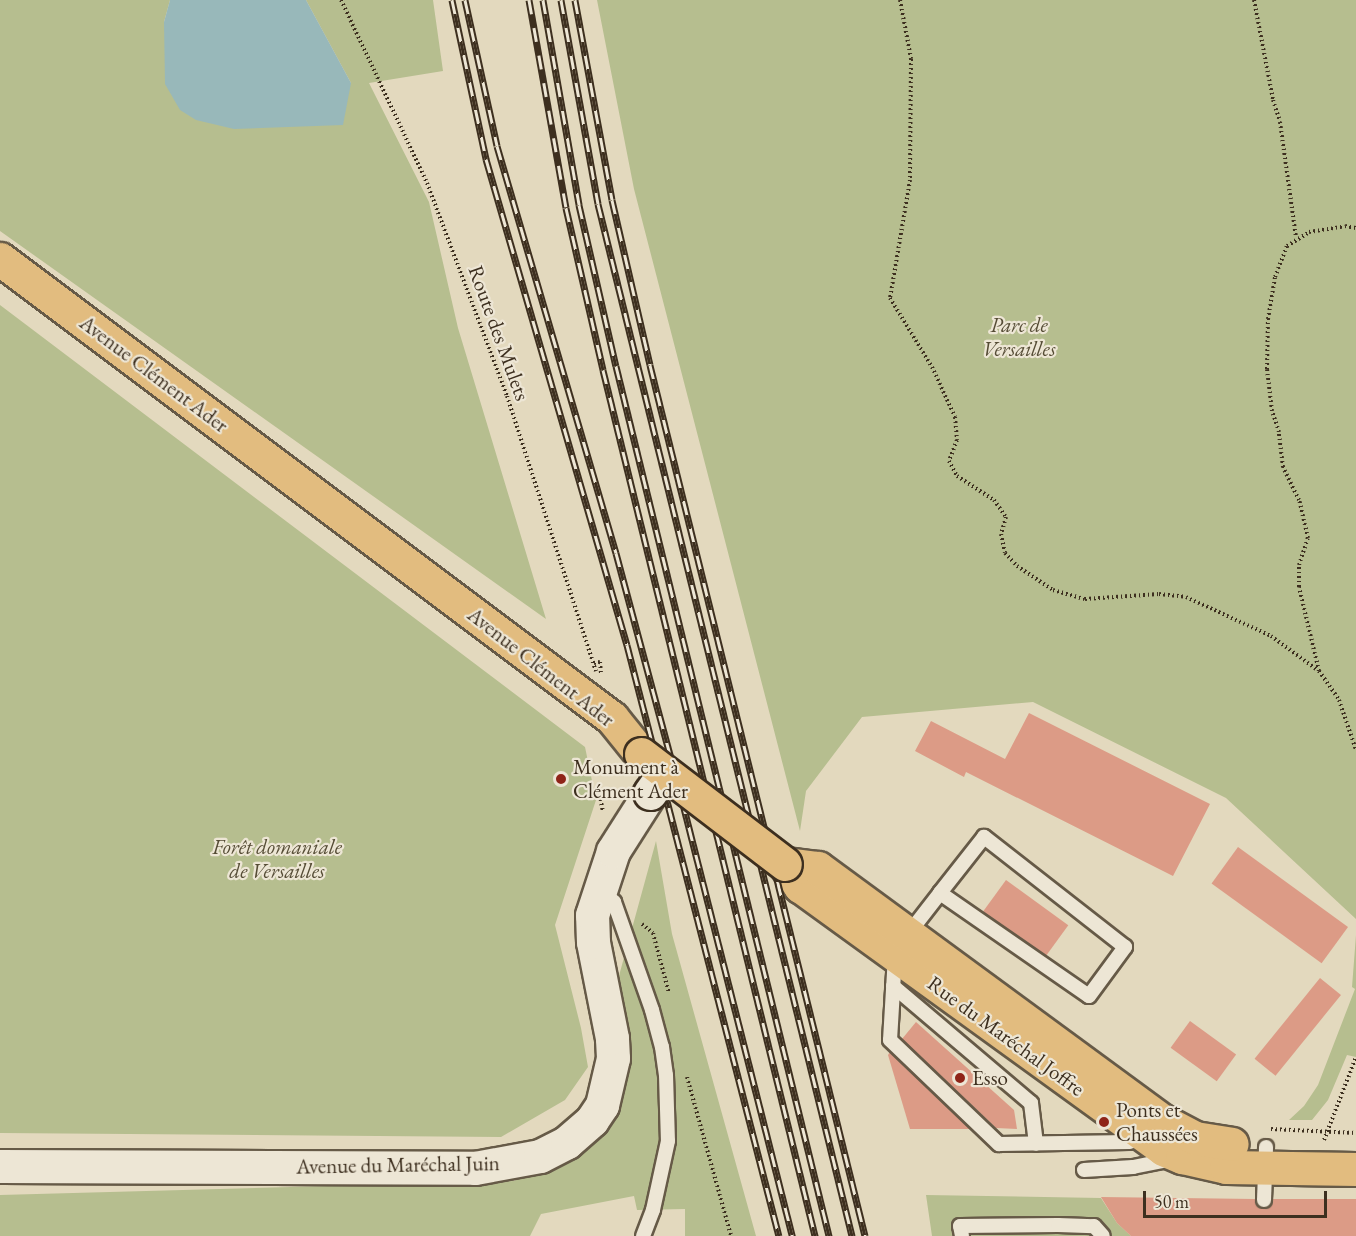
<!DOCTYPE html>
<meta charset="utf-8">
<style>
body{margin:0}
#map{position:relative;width:1356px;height:1236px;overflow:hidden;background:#e3d9be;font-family:"EB Garamond",serif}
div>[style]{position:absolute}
.green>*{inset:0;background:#b6be8f}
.water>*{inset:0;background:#98b8ba}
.building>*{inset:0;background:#dc9b86;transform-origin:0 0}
.path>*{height:4px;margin-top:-2px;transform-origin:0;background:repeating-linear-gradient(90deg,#3d2f1f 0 1.5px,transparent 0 4.5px)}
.roads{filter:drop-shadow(2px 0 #665a47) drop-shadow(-2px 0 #665a47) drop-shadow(0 2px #665a47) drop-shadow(0 -2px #665a47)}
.lane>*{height:14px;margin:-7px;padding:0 7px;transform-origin:7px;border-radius:7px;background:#ede6d5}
.secondary>*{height:33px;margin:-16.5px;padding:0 16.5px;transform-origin:16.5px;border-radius:16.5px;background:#ede6d5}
.primary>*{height:33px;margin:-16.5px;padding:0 16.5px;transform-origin:16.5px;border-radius:16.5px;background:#e2bc7f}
.rail>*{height:7px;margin-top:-3.5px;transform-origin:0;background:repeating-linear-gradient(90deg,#ede6d5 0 14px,#3d2f1f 0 28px);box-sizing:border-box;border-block:2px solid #3d2f1f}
.bridges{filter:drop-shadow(2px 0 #3d2f1f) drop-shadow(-2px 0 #3d2f1f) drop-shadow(0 2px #3d2f1f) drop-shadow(0 -2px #3d2f1f)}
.secondary-bridge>*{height:33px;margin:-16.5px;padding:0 16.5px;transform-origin:16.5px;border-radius:16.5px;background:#ede6d5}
.primary-bridge>*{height:33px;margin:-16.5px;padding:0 16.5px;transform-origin:16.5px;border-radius:16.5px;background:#e2bc7f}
.dots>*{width:16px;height:16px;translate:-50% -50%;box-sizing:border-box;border:3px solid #ede6d5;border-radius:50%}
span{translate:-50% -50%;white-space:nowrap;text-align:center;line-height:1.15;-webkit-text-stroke:4.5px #ede6d5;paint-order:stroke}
.park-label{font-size:21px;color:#554c35;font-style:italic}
.street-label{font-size:21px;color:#3d2f1f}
.poi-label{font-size:21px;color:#3d2f1f}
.left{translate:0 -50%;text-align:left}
.scale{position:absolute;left:1143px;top:1191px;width:184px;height:27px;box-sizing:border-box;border:3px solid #3d2f1f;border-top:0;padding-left:8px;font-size:18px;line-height:21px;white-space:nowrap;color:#3d2f1f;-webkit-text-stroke:4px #ede6d5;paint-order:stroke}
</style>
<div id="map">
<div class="green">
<i style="clip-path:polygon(0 0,170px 0,164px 22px,351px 83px,306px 0,433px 0,443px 71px,369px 83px,429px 202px,458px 328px,546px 619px,0 231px)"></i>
<i style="clip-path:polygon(597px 0,1356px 0,1356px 919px,1226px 798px,1033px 702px,862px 717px,806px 791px,800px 831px,634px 189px)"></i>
<i style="clip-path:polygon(0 305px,585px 747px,596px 800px,555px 925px,581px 1028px,588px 1067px,565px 1100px,501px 1137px,0 1133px)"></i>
<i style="clip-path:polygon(656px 841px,672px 934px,756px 1236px,685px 1236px,685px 1209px,637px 1210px,634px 1196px,541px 1214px,530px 1236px,0 1236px,0 1195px,514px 1181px,579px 1146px,617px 983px)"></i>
<i style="clip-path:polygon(1356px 935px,1356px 1057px,1347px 1055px,1328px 1100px,1312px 1120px,1289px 1120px,1304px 1106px,1318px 1085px,1355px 989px,1352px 987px)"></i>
<i style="clip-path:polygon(926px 1195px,1101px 1198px,1117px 1223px,1131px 1236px,932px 1236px)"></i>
</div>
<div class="water">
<i style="clip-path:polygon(170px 0,306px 0,351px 83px,343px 125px,234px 129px,196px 120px,180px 110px,165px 84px,164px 22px)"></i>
</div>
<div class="building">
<i style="clip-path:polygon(1029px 713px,1210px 804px,1173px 876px,966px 772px,964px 777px,915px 751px,931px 721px,1005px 759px)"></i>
<i style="left:1238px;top:847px;width:136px;height:45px;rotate:36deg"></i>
<i style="left:1006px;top:880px;width:77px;height:39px;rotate:36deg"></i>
<i style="left:1320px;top:978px;width:27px;height:104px;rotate:39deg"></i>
<i style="left:1190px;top:1021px;width:57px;height:33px;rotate:36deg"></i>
<i style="clip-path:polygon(916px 1022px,1014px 1110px,1017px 1129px,996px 1128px,902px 1039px)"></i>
<i style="clip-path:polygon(890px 1052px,970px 1129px,910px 1129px,888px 1055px)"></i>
<i style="clip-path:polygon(1101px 1197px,1255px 1199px,1259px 1207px,1264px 1209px,1271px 1205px,1273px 1199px,1356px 1199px,1356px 1236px,1131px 1236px,1117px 1223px)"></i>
</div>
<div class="path">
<i style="left:341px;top:0;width:202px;rotate:64.8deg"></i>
<i style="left:427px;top:183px;width:228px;rotate:69.4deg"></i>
<i style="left:507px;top:396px;width:289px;rotate:72.1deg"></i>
<i style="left:900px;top:0;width:60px;rotate:79.4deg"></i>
<i style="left:911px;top:59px;width:121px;rotate:90.5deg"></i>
<i style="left:910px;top:180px;width:120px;rotate:99.6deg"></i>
<i style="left:890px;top:298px;width:81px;rotate:58.7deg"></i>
<i style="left:932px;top:367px;width:55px;rotate:65.3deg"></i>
<i style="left:955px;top:417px;width:23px;rotate:85deg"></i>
<i style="left:957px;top:440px;width:22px;rotate:111deg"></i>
<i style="left:949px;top:461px;width:17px;rotate:62deg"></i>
<i style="left:957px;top:476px;width:44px;rotate:33deg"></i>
<i style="left:994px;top:500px;width:21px;rotate:55deg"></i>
<i style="left:1006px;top:517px;width:18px;rotate:106deg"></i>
<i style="left:1001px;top:534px;width:19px;rotate:78deg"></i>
<i style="left:1005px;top:553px;width:18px;rotate:47deg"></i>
<i style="left:1017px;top:566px;width:43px;rotate:33.7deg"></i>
<i style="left:1053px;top:590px;width:33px;rotate:16deg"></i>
<i style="left:1085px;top:599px;width:74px;rotate:-3.9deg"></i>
<i style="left:1159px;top:594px;width:27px;rotate:6deg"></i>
<i style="left:1186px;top:597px;width:94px;rotate:24.6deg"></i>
<i style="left:1271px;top:636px;width:59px;rotate:36.1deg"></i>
<i style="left:1319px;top:671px;width:35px;rotate:55deg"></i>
<i style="left:1339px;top:700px;width:53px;rotate:71.2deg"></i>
<i style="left:1254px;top:0;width:102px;rotate:79.2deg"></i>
<i style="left:1273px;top:100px;width:23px;rotate:72deg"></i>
<i style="left:1280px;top:122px;width:117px;rotate:82.1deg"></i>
<i style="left:594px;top:663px;width:6px;rotate:-9deg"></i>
<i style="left:600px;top:662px;width:12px;rotate:85deg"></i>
<i style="left:1319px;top:671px;width:86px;rotate:-103.4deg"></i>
<i style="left:1299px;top:587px;width:22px;rotate:-90deg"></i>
<i style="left:1299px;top:565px;width:28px;rotate:-72deg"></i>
<i style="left:1308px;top:538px;width:39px;rotate:-103deg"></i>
<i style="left:1299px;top:500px;width:37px;rotate:-116deg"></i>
<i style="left:1283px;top:467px;width:35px;rotate:-97deg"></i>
<i style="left:1279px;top:432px;width:22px;rotate:-108deg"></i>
<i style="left:1272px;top:411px;width:42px;rotate:-96.8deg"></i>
<i style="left:1267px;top:369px;width:50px;rotate:-88.9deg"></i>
<i style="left:1268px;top:319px;width:43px;rotate:-80.5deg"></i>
<i style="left:1275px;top:277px;width:33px;rotate:-69deg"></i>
<i style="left:1287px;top:246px;width:26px;rotate:-32deg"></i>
<i style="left:1309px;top:232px;width:36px;rotate:-9deg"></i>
<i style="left:1345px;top:226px;width:11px;rotate:10deg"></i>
<i style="left:598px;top:786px;width:26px;rotate:79deg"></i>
<i style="left:642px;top:924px;width:14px;rotate:39deg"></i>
<i style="left:653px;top:933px;width:62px;rotate:75.1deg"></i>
<i style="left:687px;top:1077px;width:165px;rotate:74.5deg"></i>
<i style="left:1271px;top:1129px;width:85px;rotate:2.7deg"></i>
<i style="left:1324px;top:1140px;width:89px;rotate:-68.9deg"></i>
</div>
<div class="roads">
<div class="lane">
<i style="left:601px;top:891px;width:17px;rotate:40deg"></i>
<i style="left:614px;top:902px;width:114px;rotate:70.6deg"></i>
<i style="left:652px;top:1010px;width:38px;rotate:75deg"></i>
<i style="left:662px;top:1047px;width:28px;rotate:82deg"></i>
<i style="left:666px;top:1075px;width:66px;rotate:88.3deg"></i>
<i style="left:668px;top:1141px;width:71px;rotate:102.3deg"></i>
<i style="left:653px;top:1210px;width:28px;rotate:111deg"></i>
<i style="left:905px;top:933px;width:4px"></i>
<i style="left:909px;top:933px;width:51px;rotate:-52.2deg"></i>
<i style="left:940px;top:893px;width:181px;rotate:34.7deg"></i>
<i style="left:1089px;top:996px;width:61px;rotate:-53.7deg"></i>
<i style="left:1125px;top:947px;width:179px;rotate:-142deg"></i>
<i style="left:984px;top:837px;width:71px;rotate:128.2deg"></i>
<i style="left:895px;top:956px;width:84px;rotate:93.4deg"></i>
<i style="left:890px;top:1040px;width:151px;rotate:43.7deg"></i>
<i style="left:999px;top:1144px;width:130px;rotate:-0.9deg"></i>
<i style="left:1129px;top:1142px;width:12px;rotate:-14deg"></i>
<i style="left:893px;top:986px;width:181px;rotate:40.3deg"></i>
<i style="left:1031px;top:1103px;width:41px;rotate:83deg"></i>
<i style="left:1084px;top:1170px;width:49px;rotate:-3.5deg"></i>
<i style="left:1133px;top:1167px;width:41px;rotate:-11.3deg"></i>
<i style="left:1264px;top:1200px;width:53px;rotate:-87.8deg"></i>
<i style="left:962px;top:1236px;width:10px;rotate:-101deg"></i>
<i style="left:960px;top:1226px;width:98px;rotate:-0.6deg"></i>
<i style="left:1058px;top:1225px;width:36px;rotate:2deg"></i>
<i style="left:1094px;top:1226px;width:13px;rotate:48deg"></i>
</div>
<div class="secondary">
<i style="left:0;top:1166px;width:475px;rotate:0.2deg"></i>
<i style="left:475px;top:1168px;width:66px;rotate:-10.5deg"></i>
<i style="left:540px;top:1156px;width:30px;rotate:-27deg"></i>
<i style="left:567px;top:1142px;width:33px;rotate:-41deg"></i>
<i style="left:592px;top:1120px;width:18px;rotate:-56deg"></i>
<i style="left:602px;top:1105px;width:48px;rotate:-76.8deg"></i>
<i style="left:613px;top:1058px;width:20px;rotate:-93deg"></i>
<i style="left:612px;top:1038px;width:98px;rotate:-101.2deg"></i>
<i style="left:593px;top:942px;width:27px;rotate:-92deg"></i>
<i style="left:592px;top:915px;width:67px;rotate:-71.8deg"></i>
<i style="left:613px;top:851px;width:69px;rotate:-57.5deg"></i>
</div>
<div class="primary">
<i style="left:0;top:259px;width:765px;rotate:36.87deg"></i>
<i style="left:612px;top:718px;width:46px;rotate:51.1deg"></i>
<i style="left:785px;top:864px;width:27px;rotate:56deg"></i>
<i style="left:800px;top:886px;width:448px;rotate:35.9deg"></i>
<i style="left:1163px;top:1149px;width:21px;rotate:23deg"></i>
<i style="left:1182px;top:1157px;width:45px;rotate:12.8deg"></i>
<i style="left:1226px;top:1167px;width:130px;rotate:0.9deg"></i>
<i style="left:785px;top:864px;width:33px;rotate:7deg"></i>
<i style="left:818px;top:868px;width:428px;rotate:36.3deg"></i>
<i style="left:1163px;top:1121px;width:36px;rotate:28deg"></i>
<i style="left:1195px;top:1138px;width:37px;rotate:9deg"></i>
</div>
</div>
<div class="rail">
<i style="left:452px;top:0;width:163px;rotate:77.9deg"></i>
<i style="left:486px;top:159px;width:506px;rotate:73.82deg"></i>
<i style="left:627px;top:645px;width:610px;rotate:75.58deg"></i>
<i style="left:465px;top:0;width:149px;rotate:77.6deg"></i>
<i style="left:497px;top:146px;width:424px;rotate:73.7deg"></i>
<i style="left:616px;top:553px;width:256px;rotate:75deg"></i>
<i style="left:682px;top:800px;width:450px;rotate:75.8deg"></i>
<i style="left:529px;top:0;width:211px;rotate:79.9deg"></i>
<i style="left:566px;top:208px;width:166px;rotate:77.1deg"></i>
<i style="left:603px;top:370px;width:892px;rotate:76.24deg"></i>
<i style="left:543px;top:0;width:208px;rotate:80deg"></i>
<i style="left:579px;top:205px;width:165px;rotate:77.1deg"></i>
<i style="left:616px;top:366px;width:896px;rotate:76.24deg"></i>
<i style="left:561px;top:0;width:207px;rotate:79.7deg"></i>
<i style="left:598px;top:204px;width:1063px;rotate:76.17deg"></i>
<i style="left:575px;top:0;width:203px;rotate:79.5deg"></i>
<i style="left:612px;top:200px;width:169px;rotate:77deg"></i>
<i style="left:650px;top:365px;width:897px;rotate:76.13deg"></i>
</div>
<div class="bridges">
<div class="secondary-bridge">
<i style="left:650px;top:793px;width:24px;rotate:-55deg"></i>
</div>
<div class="primary-bridge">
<i style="left:641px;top:754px;width:181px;rotate:37.4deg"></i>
</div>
</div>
<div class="dots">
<i style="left:561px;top:779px;background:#8f2418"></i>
<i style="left:960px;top:1078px;background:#8f2418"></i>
<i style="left:1104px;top:1122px;background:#8f2418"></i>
</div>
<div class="park-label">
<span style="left:1019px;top:337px">Parc de<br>Versailles</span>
<span style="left:277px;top:859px">Forêt domaniale<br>de Versailles</span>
</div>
<div class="street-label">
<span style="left:499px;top:333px;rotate:70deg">Route des Mulets</span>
<span style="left:154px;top:374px;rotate:37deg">Avenue Clément Ader</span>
<span style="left:541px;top:667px;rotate:38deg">Avenue Clément Ader</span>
<span style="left:1006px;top:1036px;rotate:36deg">Rue du Maréchal Joffre</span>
<span style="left:398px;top:1165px;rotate:-1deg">Avenue du Maréchal Juin</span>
</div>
<div class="poi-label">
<span class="left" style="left:573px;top:779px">Monument à<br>Clément Ader</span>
<span class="left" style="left:972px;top:1078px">Esso</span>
<span class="left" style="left:1116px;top:1122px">Ponts et<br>Chaussées</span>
</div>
<div class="scale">50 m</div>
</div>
